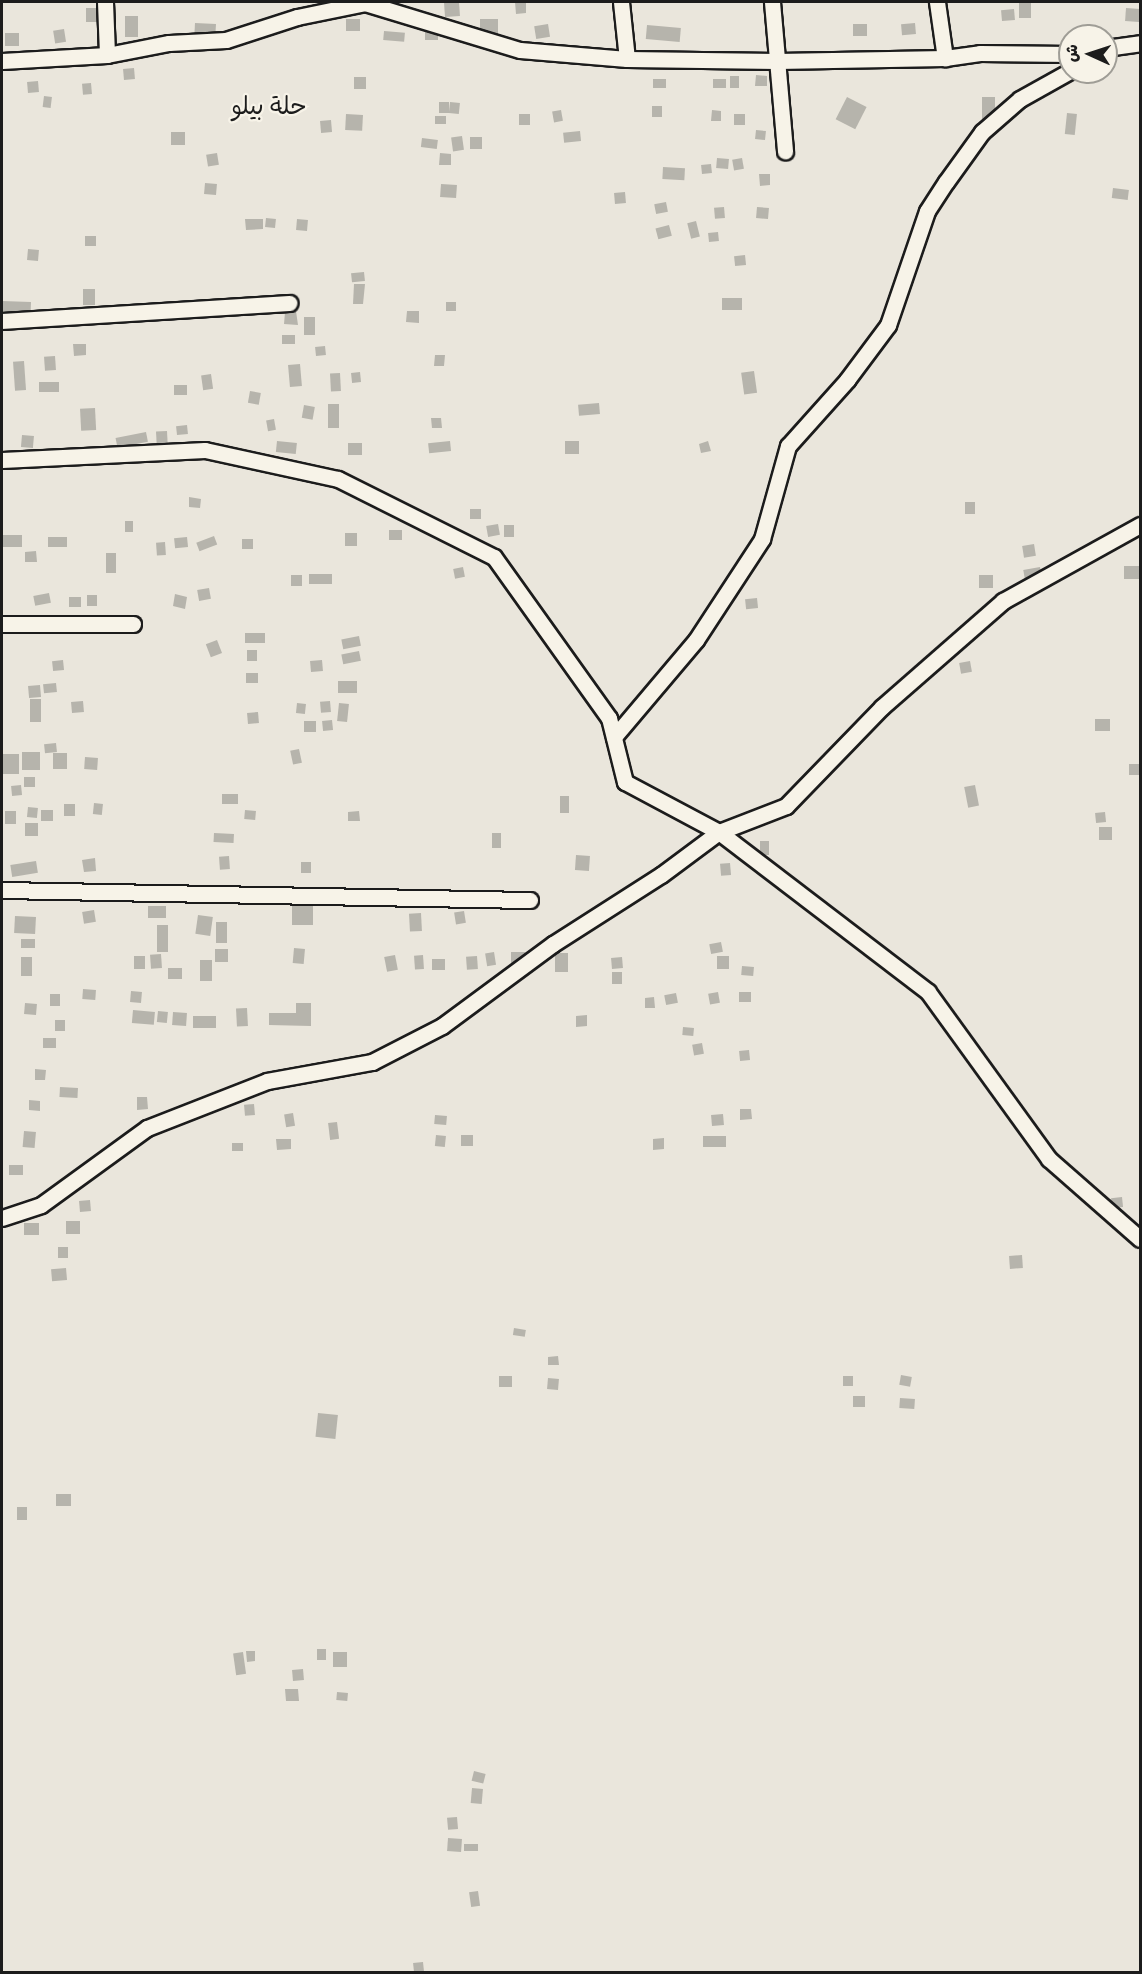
<!DOCTYPE html>
<meta charset="utf-8">
<style>
body{margin:0}
#map{position:relative;width:1142px;height:1974px;overflow:hidden;background:#eae6dc;font-family:Sriracha,"Playpen Sans Arabic",sans-serif}
div>[style]{position:absolute}
.building>*{inset:0;background:#b6b4ac;transform-origin:0 0}
.roads{filter:drop-shadow(2px 0 #1c1c1c) drop-shadow(-2px 0 #1c1c1c) drop-shadow(0 2px #1c1c1c) drop-shadow(0 -2px #1c1c1c)}
.minor>*{height:15px;margin:-7.5px;padding:0 7.5px;transform-origin:7.5px;border-radius:7.5px;background:#f7f3e8}
span{translate:-50% -50%;white-space:nowrap;text-align:center;line-height:1.15;-webkit-text-stroke:4.5px #f7f3e8;paint-order:stroke}
.quarter-label{font-size:24px;color:#1c1c1c}
.frame{position:absolute;inset:0;border:3px solid #1c1c1c;pointer-events:none}
.north{position:absolute;left:1058px;top:24px;width:60px;height:60px;box-sizing:border-box;background:#f7f3e8;border:2px solid #9f9d96;border-radius:50%;rotate:273deg;font-size:16px;font-weight:700;line-height:24px;text-align:center;color:#1c1c1c}
.north::after{content:'';display:block;margin:auto;width:21px;height:27px;background:#1c1c1c;clip-path:polygon(50% 0,100% 100%,50% 72%,0 100%)}
</style>
<div id="map">
<div class="building">
<i style="left:459px;top:2px;width:14px;height:15px;rotate:86deg"></i>
<i style="clip-path:polygon(515px 2px,526px 2px,526px 13px,516px 14px)"></i>
<i style="left:1019px;top:2px;width:12px;height:16px"></i>
<i style="left:86px;top:8px;width:15px;height:14px"></i>
<i style="left:1126px;top:8px;width:14px;height:13px;rotate:4deg"></i>
<i style="left:1014px;top:9px;width:11px;height:13px;rotate:85deg"></i>
<i style="left:125px;top:16px;width:13px;height:21px"></i>
<i style="left:346px;top:19px;width:14px;height:12px"></i>
<i style="left:480px;top:19px;width:18px;height:21px"></i>
<i style="left:195px;top:23px;width:21px;height:11px;rotate:3deg"></i>
<i style="left:915px;top:23px;width:11px;height:14px;rotate:85deg"></i>
<i style="left:548px;top:24px;width:13px;height:14px;rotate:81deg"></i>
<i style="left:867px;top:24px;width:12px;height:14px;rotate:90deg"></i>
<i style="left:647px;top:25px;width:34px;height:14px;rotate:5deg"></i>
<i style="left:64px;top:29px;width:13px;height:11px;rotate:81deg"></i>
<i style="left:425px;top:30px;width:13px;height:10px"></i>
<i style="left:384px;top:31px;width:21px;height:9px;rotate:5deg"></i>
<i style="left:19px;top:33px;width:13px;height:14px;rotate:90deg"></i>
<i style="left:134px;top:68px;width:11px;height:11px;rotate:85deg"></i>
<i style="clip-path:polygon(756px 75px,767px 76px,767px 86px,755px 86px)"></i>
<i style="left:730px;top:76px;width:9px;height:12px"></i>
<i style="left:354px;top:77px;width:12px;height:12px"></i>
<i style="left:653px;top:79px;width:13px;height:9px"></i>
<i style="left:713px;top:79px;width:13px;height:9px"></i>
<i style="left:38px;top:81px;width:11px;height:11px;rotate:85deg"></i>
<i style="left:91px;top:83px;width:11px;height:9px;rotate:85deg"></i>
<i style="left:44px;top:96px;width:8px;height:11px;rotate:7deg"></i>
<i style="left:847px;top:97px;width:22px;height:25px;rotate:27deg"></i>
<i style="left:982px;top:97px;width:13px;height:26px"></i>
<i style="left:439px;top:102px;width:10px;height:11px"></i>
<i style="left:450px;top:102px;width:10px;height:11px;rotate:6deg"></i>
<i style="left:662px;top:106px;width:11px;height:10px;rotate:90deg"></i>
<i style="left:561px;top:110px;width:11px;height:9px;rotate:80deg"></i>
<i style="clip-path:polygon(712px 110px,721px 111px,721px 121px,711px 121px)"></i>
<i style="left:1067px;top:113px;width:10px;height:21px;rotate:6deg"></i>
<i style="left:346px;top:114px;width:17px;height:16px;rotate:3deg"></i>
<i style="left:519px;top:114px;width:11px;height:11px"></i>
<i style="left:745px;top:114px;width:11px;height:11px;rotate:90deg"></i>
<i style="left:435px;top:116px;width:11px;height:8px"></i>
<i style="left:331px;top:120px;width:12px;height:11px;rotate:85deg"></i>
<i style="left:756px;top:130px;width:10px;height:9px;rotate:6deg"></i>
<i style="left:580px;top:131px;width:10px;height:17px;rotate:84deg"></i>
<i style="left:171px;top:132px;width:14px;height:13px"></i>
<i style="left:462px;top:136px;width:14px;height:11px;rotate:82deg"></i>
<i style="left:470px;top:137px;width:12px;height:12px"></i>
<i style="left:422px;top:138px;width:16px;height:9px;rotate:7deg"></i>
<i style="left:217px;top:153px;width:12px;height:11px;rotate:81deg"></i>
<i style="clip-path:polygon(440px 153px,451px 154px,451px 165px,439px 165px)"></i>
<i style="left:717px;top:158px;width:12px;height:10px;rotate:5deg"></i>
<i style="left:742px;top:158px;width:11px;height:10px;rotate:80deg"></i>
<i style="left:711px;top:164px;width:9px;height:10px;rotate:84deg"></i>
<i style="left:663px;top:167px;width:22px;height:12px;rotate:3deg"></i>
<i style="clip-path:polygon(759px 174px,770px 174px,770px 185px,760px 186px)"></i>
<i style="left:205px;top:183px;width:12px;height:11px;rotate:5deg"></i>
<i style="left:441px;top:184px;width:16px;height:13px;rotate:4deg"></i>
<i style="left:1113px;top:188px;width:16px;height:10px;rotate:7deg"></i>
<i style="left:625px;top:192px;width:11px;height:11px;rotate:85deg"></i>
<i style="left:666px;top:202px;width:10px;height:12px;rotate:79deg"></i>
<i style="left:724px;top:207px;width:11px;height:10px;rotate:85deg"></i>
<i style="left:757px;top:207px;width:12px;height:11px;rotate:5deg"></i>
<i style="left:266px;top:218px;width:10px;height:9px;rotate:6deg"></i>
<i style="clip-path:polygon(245px 219px,263px 219px,263px 229px,246px 230px)"></i>
<i style="left:297px;top:219px;width:11px;height:11px;rotate:5deg"></i>
<i style="left:696px;top:221px;width:16px;height:9px;rotate:76deg"></i>
<i style="left:669px;top:225px;width:11px;height:14px;rotate:75deg"></i>
<i style="left:718px;top:232px;width:9px;height:10px;rotate:84deg"></i>
<i style="left:85px;top:236px;width:11px;height:10px"></i>
<i style="left:28px;top:249px;width:11px;height:11px;rotate:5deg"></i>
<i style="left:745px;top:255px;width:10px;height:11px;rotate:84deg"></i>
<i style="left:364px;top:272px;width:9px;height:13px;rotate:84deg"></i>
<i style="clip-path:polygon(354px 284px,365px 284px,363px 304px,353px 304px)"></i>
<i style="left:83px;top:289px;width:12px;height:16px"></i>
<i style="left:722px;top:298px;width:20px;height:12px"></i>
<i style="left:2px;top:301px;width:29px;height:13px;rotate:2deg"></i>
<i style="left:446px;top:302px;width:10px;height:9px"></i>
<i style="clip-path:polygon(295px 304px,298px 325px,284px 324px,285px 312px,273px 311px)"></i>
<i style="clip-path:polygon(407px 311px,419px 311px,419px 323px,406px 322px)"></i>
<i style="left:304px;top:317px;width:11px;height:18px"></i>
<i style="left:282px;top:335px;width:13px;height:9px"></i>
<i style="clip-path:polygon(73px 344px,86px 344px,86px 355px,74px 356px)"></i>
<i style="left:325px;top:346px;width:9px;height:10px;rotate:84deg"></i>
<i style="clip-path:polygon(435px 355px,445px 355px,444px 366px,434px 366px)"></i>
<i style="left:55px;top:356px;width:14px;height:11px;rotate:86deg"></i>
<i style="left:24px;top:361px;width:29px;height:11px;rotate:86deg"></i>
<i style="left:300px;top:364px;width:22px;height:12px;rotate:85deg"></i>
<i style="left:754px;top:371px;width:22px;height:13px;rotate:82deg"></i>
<i style="left:360px;top:372px;width:10px;height:9px;rotate:84deg"></i>
<i style="left:340px;top:373px;width:18px;height:10px;rotate:87deg"></i>
<i style="left:211px;top:374px;width:15px;height:10px;rotate:82deg"></i>
<i style="left:39px;top:382px;width:20px;height:10px"></i>
<i style="left:174px;top:385px;width:13px;height:10px"></i>
<i style="left:250px;top:391px;width:11px;height:12px;rotate:10deg"></i>
<i style="left:599px;top:403px;width:11px;height:21px;rotate:85deg"></i>
<i style="left:328px;top:404px;width:11px;height:24px"></i>
<i style="left:304px;top:405px;width:11px;height:13px;rotate:10deg"></i>
<i style="left:95px;top:408px;width:22px;height:15px;rotate:87deg"></i>
<i style="clip-path:polygon(431px 418px,441px 418px,442px 428px,432px 428px)"></i>
<i style="left:274px;top:419px;width:11px;height:8px;rotate:80deg"></i>
<i style="left:187px;top:425px;width:9px;height:11px;rotate:84deg"></i>
<i style="left:167px;top:431px;width:17px;height:11px;rotate:87deg"></i>
<i style="left:146px;top:432px;width:10px;height:31px;rotate:79deg"></i>
<i style="left:22px;top:435px;width:12px;height:12px;rotate:5deg"></i>
<i style="left:277px;top:441px;width:20px;height:11px;rotate:6deg"></i>
<i style="left:450px;top:441px;width:10px;height:22px;rotate:84deg"></i>
<i style="left:565px;top:441px;width:14px;height:13px"></i>
<i style="clip-path:polygon(708px 441px,711px 451px,701px 453px,699px 444px)"></i>
<i style="left:348px;top:443px;width:14px;height:12px"></i>
<i style="clip-path:polygon(189px 497px,201px 499px,200px 508px,189px 507px)"></i>
<i style="left:965px;top:502px;width:10px;height:12px"></i>
<i style="left:470px;top:509px;width:11px;height:10px"></i>
<i style="left:125px;top:521px;width:8px;height:11px"></i>
<i style="left:498px;top:524px;width:11px;height:12px;rotate:80deg"></i>
<i style="left:504px;top:525px;width:10px;height:12px"></i>
<i style="left:389px;top:530px;width:13px;height:10px"></i>
<i style="left:345px;top:533px;width:12px;height:13px"></i>
<i style="left:2px;top:535px;width:20px;height:12px"></i>
<i style="left:214px;top:536px;width:9px;height:19px;rotate:69deg"></i>
<i style="left:48px;top:537px;width:19px;height:10px"></i>
<i style="left:187px;top:537px;width:10px;height:13px;rotate:84deg"></i>
<i style="left:242px;top:539px;width:11px;height:10px"></i>
<i style="left:165px;top:542px;width:13px;height:9px;rotate:86deg"></i>
<i style="left:1034px;top:544px;width:12px;height:12px;rotate:81deg"></i>
<i style="clip-path:polygon(36px 551px,37px 562px,25px 562px,25px 552px)"></i>
<i style="left:106px;top:553px;width:10px;height:20px"></i>
<i style="left:1124px;top:566px;width:15px;height:13px"></i>
<i style="left:463px;top:567px;width:10px;height:10px;rotate:79deg"></i>
<i style="left:1040px;top:567px;width:17px;height:17px;rotate:80deg"></i>
<i style="left:309px;top:574px;width:23px;height:10px"></i>
<i style="left:302px;top:575px;width:11px;height:11px;rotate:90deg"></i>
<i style="left:979px;top:575px;width:14px;height:13px"></i>
<i style="left:209px;top:588px;width:11px;height:12px;rotate:80deg"></i>
<i style="left:49px;top:593px;width:10px;height:16px;rotate:79deg"></i>
<i style="clip-path:polygon(175px 594px,187px 597px,185px 609px,173px 606px)"></i>
<i style="left:87px;top:595px;width:10px;height:11px"></i>
<i style="left:69px;top:597px;width:12px;height:10px"></i>
<i style="left:757px;top:598px;width:10px;height:12px;rotate:84deg"></i>
<i style="left:245px;top:633px;width:20px;height:10px"></i>
<i style="left:359px;top:636px;width:10px;height:18px;rotate:79deg"></i>
<i style="left:217px;top:640px;width:14px;height:12px;rotate:69deg"></i>
<i style="left:247px;top:650px;width:10px;height:11px"></i>
<i style="left:359px;top:651px;width:10px;height:18px;rotate:79deg"></i>
<i style="left:63px;top:660px;width:10px;height:11px;rotate:84deg"></i>
<i style="left:322px;top:660px;width:11px;height:12px;rotate:85deg"></i>
<i style="left:970px;top:661px;width:11px;height:11px;rotate:80deg"></i>
<i style="left:246px;top:673px;width:12px;height:10px"></i>
<i style="left:338px;top:681px;width:19px;height:12px"></i>
<i style="left:56px;top:683px;width:9px;height:13px;rotate:84deg"></i>
<i style="left:40px;top:685px;width:12px;height:12px;rotate:85deg"></i>
<i style="left:30px;top:699px;width:11px;height:23px"></i>
<i style="left:83px;top:701px;width:11px;height:12px;rotate:85deg"></i>
<i style="left:330px;top:701px;width:11px;height:10px;rotate:85deg"></i>
<i style="left:297px;top:703px;width:9px;height:10px;rotate:6deg"></i>
<i style="left:339px;top:703px;width:10px;height:18px;rotate:6deg"></i>
<i style="left:258px;top:712px;width:11px;height:11px;rotate:85deg"></i>
<i style="left:1110px;top:719px;width:12px;height:15px;rotate:90deg"></i>
<i style="left:332px;top:720px;width:10px;height:10px;rotate:84deg"></i>
<i style="left:304px;top:721px;width:12px;height:11px"></i>
<i style="left:56px;top:743px;width:9px;height:12px;rotate:84deg"></i>
<i style="left:299px;top:749px;width:14px;height:9px;rotate:78deg"></i>
<i style="left:22px;top:752px;width:18px;height:18px"></i>
<i style="left:53px;top:753px;width:14px;height:16px"></i>
<i style="left:2px;top:754px;width:17px;height:20px"></i>
<i style="left:85px;top:757px;width:13px;height:12px;rotate:4deg"></i>
<i style="left:1140px;top:764px;width:11px;height:11px;rotate:90deg"></i>
<i style="left:24px;top:777px;width:11px;height:10px"></i>
<i style="left:21px;top:785px;width:10px;height:10px;rotate:84deg"></i>
<i style="left:975px;top:785px;width:21px;height:11px;rotate:79deg"></i>
<i style="left:222px;top:794px;width:16px;height:10px"></i>
<i style="left:560px;top:796px;width:9px;height:17px"></i>
<i style="left:94px;top:803px;width:9px;height:11px;rotate:6deg"></i>
<i style="left:64px;top:804px;width:11px;height:12px"></i>
<i style="left:28px;top:807px;width:10px;height:10px;rotate:6deg"></i>
<i style="left:41px;top:810px;width:12px;height:11px"></i>
<i style="left:245px;top:810px;width:11px;height:9px;rotate:5deg"></i>
<i style="left:5px;top:811px;width:11px;height:13px"></i>
<i style="clip-path:polygon(359px 811px,360px 821px,348px 821px,348px 812px)"></i>
<i style="left:1105px;top:812px;width:10px;height:10px;rotate:84deg"></i>
<i style="left:25px;top:823px;width:13px;height:13px"></i>
<i style="left:1099px;top:827px;width:13px;height:13px"></i>
<i style="left:214px;top:833px;width:20px;height:9px;rotate:3deg"></i>
<i style="left:492px;top:833px;width:9px;height:15px"></i>
<i style="left:760px;top:841px;width:9px;height:14px"></i>
<i style="left:576px;top:855px;width:14px;height:15px;rotate:4deg"></i>
<i style="left:229px;top:856px;width:13px;height:10px;rotate:86deg"></i>
<i style="clip-path:polygon(95px 858px,96px 871px,84px 872px,82px 860px)"></i>
<i style="left:36px;top:861px;width:12px;height:26px;rotate:81deg"></i>
<i style="left:301px;top:862px;width:10px;height:11px"></i>
<i style="left:730px;top:863px;width:12px;height:10px;rotate:85deg"></i>
<i style="left:292px;top:904px;width:21px;height:21px"></i>
<i style="left:148px;top:906px;width:18px;height:12px"></i>
<i style="left:94px;top:910px;width:12px;height:12px;rotate:81deg"></i>
<i style="left:464px;top:911px;width:12px;height:10px;rotate:81deg"></i>
<i style="left:421px;top:913px;width:18px;height:12px;rotate:87deg"></i>
<i style="left:198px;top:915px;width:15px;height:19px;rotate:8deg"></i>
<i style="left:15px;top:916px;width:21px;height:17px;rotate:3deg"></i>
<i style="left:216px;top:922px;width:11px;height:21px"></i>
<i style="left:157px;top:925px;width:11px;height:27px"></i>
<i style="left:35px;top:939px;width:9px;height:14px;rotate:90deg"></i>
<i style="left:721px;top:942px;width:10px;height:12px;rotate:79deg"></i>
<i style="left:294px;top:948px;width:11px;height:15px;rotate:5deg"></i>
<i style="left:215px;top:949px;width:13px;height:13px"></i>
<i style="left:494px;top:952px;width:13px;height:9px;rotate:81deg"></i>
<i style="left:511px;top:952px;width:14px;height:13px"></i>
<i style="left:555px;top:953px;width:13px;height:19px"></i>
<i style="left:161px;top:954px;width:14px;height:11px;rotate:86deg"></i>
<i style="left:395px;top:955px;width:15px;height:11px;rotate:79deg"></i>
<i style="left:423px;top:955px;width:14px;height:9px;rotate:86deg"></i>
<i style="left:134px;top:956px;width:11px;height:13px"></i>
<i style="left:477px;top:956px;width:13px;height:11px;rotate:86deg"></i>
<i style="left:717px;top:956px;width:12px;height:13px"></i>
<i style="left:21px;top:957px;width:11px;height:19px"></i>
<i style="left:622px;top:957px;width:11px;height:11px;rotate:85deg"></i>
<i style="left:432px;top:959px;width:13px;height:11px"></i>
<i style="left:200px;top:960px;width:12px;height:21px"></i>
<i style="left:742px;top:966px;width:12px;height:9px;rotate:5deg"></i>
<i style="left:168px;top:968px;width:14px;height:11px"></i>
<i style="left:612px;top:972px;width:10px;height:12px"></i>
<i style="left:83px;top:989px;width:13px;height:10px;rotate:4deg"></i>
<i style="left:131px;top:991px;width:11px;height:11px;rotate:5deg"></i>
<i style="left:718px;top:992px;width:11px;height:10px;rotate:80deg"></i>
<i style="left:739px;top:992px;width:12px;height:10px"></i>
<i style="left:676px;top:993px;width:10px;height:12px;rotate:79deg"></i>
<i style="left:50px;top:994px;width:10px;height:12px"></i>
<i style="clip-path:polygon(654px 997px,655px 1008px,645px 1008px,645px 998px)"></i>
<i style="left:25px;top:1003px;width:12px;height:11px;rotate:5deg"></i>
<i style="clip-path:polygon(296px 1003px,311px 1003px,311px 1026px,269px 1025px,269px 1013px,296px 1013px)"></i>
<i style="left:247px;top:1008px;width:18px;height:11px;rotate:87deg"></i>
<i style="left:133px;top:1010px;width:22px;height:13px;rotate:5deg"></i>
<i style="left:158px;top:1011px;width:10px;height:11px;rotate:6deg"></i>
<i style="left:173px;top:1012px;width:14px;height:13px;rotate:4deg"></i>
<i style="clip-path:polygon(587px 1015px,587px 1026px,576px 1027px,576px 1016px)"></i>
<i style="left:193px;top:1016px;width:23px;height:12px"></i>
<i style="left:65px;top:1020px;width:11px;height:10px;rotate:90deg"></i>
<i style="left:683px;top:1027px;width:11px;height:8px;rotate:5deg"></i>
<i style="left:43px;top:1038px;width:13px;height:10px"></i>
<i style="left:702px;top:1043px;width:11px;height:10px;rotate:80deg"></i>
<i style="left:749px;top:1050px;width:10px;height:10px;rotate:84deg"></i>
<i style="clip-path:polygon(35px 1069px,46px 1070px,45px 1080px,35px 1080px)"></i>
<i style="left:60px;top:1087px;width:18px;height:10px;rotate:3deg"></i>
<i style="clip-path:polygon(137px 1097px,147px 1097px,148px 1109px,137px 1110px)"></i>
<i style="clip-path:polygon(29px 1100px,40px 1101px,40px 1111px,29px 1110px)"></i>
<i style="left:254px;top:1104px;width:11px;height:10px;rotate:85deg"></i>
<i style="clip-path:polygon(740px 1109px,751px 1109px,752px 1119px,740px 1120px)"></i>
<i style="left:293px;top:1113px;width:13px;height:9px;rotate:81deg"></i>
<i style="left:723px;top:1114px;width:11px;height:12px;rotate:85deg"></i>
<i style="left:435px;top:1115px;width:12px;height:9px;rotate:5deg"></i>
<i style="left:337px;top:1122px;width:17px;height:9px;rotate:83deg"></i>
<i style="left:24px;top:1131px;width:12px;height:16px;rotate:5deg"></i>
<i style="left:436px;top:1135px;width:10px;height:11px;rotate:6deg"></i>
<i style="left:461px;top:1135px;width:12px;height:11px"></i>
<i style="left:703px;top:1136px;width:23px;height:11px"></i>
<i style="clip-path:polygon(664px 1138px,664px 1149px,653px 1150px,653px 1139px)"></i>
<i style="clip-path:polygon(276px 1139px,291px 1139px,291px 1149px,277px 1150px)"></i>
<i style="left:232px;top:1143px;width:11px;height:8px"></i>
<i style="left:9px;top:1165px;width:14px;height:10px"></i>
<i style="left:1122px;top:1197px;width:10px;height:11px;rotate:84deg"></i>
<i style="left:90px;top:1200px;width:11px;height:11px;rotate:85deg"></i>
<i style="left:66px;top:1221px;width:14px;height:13px"></i>
<i style="left:39px;top:1223px;width:12px;height:15px;rotate:90deg"></i>
<i style="left:58px;top:1247px;width:10px;height:11px"></i>
<i style="left:1022px;top:1255px;width:13px;height:13px;rotate:86deg"></i>
<i style="left:66px;top:1268px;width:12px;height:15px;rotate:85deg"></i>
<i style="left:514px;top:1328px;width:12px;height:7px;rotate:9deg"></i>
<i style="clip-path:polygon(558px 1356px,559px 1365px,548px 1365px,548px 1357px)"></i>
<i style="left:901px;top:1375px;width:11px;height:10px;rotate:10deg"></i>
<i style="left:499px;top:1376px;width:13px;height:11px"></i>
<i style="left:843px;top:1376px;width:10px;height:10px"></i>
<i style="left:548px;top:1378px;width:11px;height:11px;rotate:5deg"></i>
<i style="left:853px;top:1396px;width:12px;height:11px"></i>
<i style="left:900px;top:1398px;width:15px;height:10px;rotate:4deg"></i>
<i style="left:318px;top:1413px;width:20px;height:24px;rotate:6deg"></i>
<i style="left:56px;top:1494px;width:15px;height:12px"></i>
<i style="left:17px;top:1507px;width:10px;height:13px"></i>
<i style="left:317px;top:1649px;width:9px;height:11px"></i>
<i style="clip-path:polygon(246px 1651px,255px 1651px,255px 1661px,247px 1662px)"></i>
<i style="left:243px;top:1652px;width:22px;height:10px;rotate:82deg"></i>
<i style="left:333px;top:1652px;width:14px;height:15px"></i>
<i style="left:303px;top:1669px;width:11px;height:11px;rotate:85deg"></i>
<i style="clip-path:polygon(285px 1689px,298px 1689px,299px 1701px,286px 1701px)"></i>
<i style="left:337px;top:1692px;width:11px;height:8px;rotate:5deg"></i>
<i style="left:474px;top:1771px;width:12px;height:10px;rotate:14deg"></i>
<i style="left:472px;top:1788px;width:11px;height:15px;rotate:5deg"></i>
<i style="left:457px;top:1817px;width:12px;height:10px;rotate:85deg"></i>
<i style="left:448px;top:1838px;width:14px;height:13px;rotate:4deg"></i>
<i style="left:464px;top:1844px;width:14px;height:7px"></i>
<i style="left:478px;top:1891px;width:15px;height:9px;rotate:82deg"></i>
<i style="left:423px;top:1962px;width:9px;height:10px;rotate:84deg"></i>
</div>
<div class="roads">
<div class="minor">
<i style="left:105px;top:2px;width:53px;rotate:87.8deg"></i>
<i style="left:621px;top:2px;width:57px;rotate:84deg"></i>
<i style="left:772px;top:2px;width:150px;rotate:85deg"></i>
<i style="left:937px;top:2px;width:57px;rotate:81.9deg"></i>
<i style="left:1106px;top:48px;width:34px;rotate:-8deg"></i>
<i style="left:2px;top:61px;width:105px;rotate:-3.3deg"></i>
<i style="left:107px;top:55px;width:63px;rotate:-11deg"></i>
<i style="left:169px;top:43px;width:57px;rotate:-3deg"></i>
<i style="left:226px;top:40px;width:75px;rotate:-17.9deg"></i>
<i style="left:297px;top:17px;width:69px;rotate:-11.6deg"></i>
<i style="left:365px;top:3px;width:162px;rotate:16.9deg"></i>
<i style="left:520px;top:50px;width:107px;rotate:4.8deg"></i>
<i style="left:627px;top:59px;width:150px;rotate:0.8deg"></i>
<i style="left:777px;top:61px;width:168px;rotate:-1deg"></i>
<i style="left:945px;top:58px;width:35px;rotate:-8deg"></i>
<i style="left:980px;top:53px;width:90px;rotate:0.6deg"></i>
<i style="left:2px;top:321px;width:288px;rotate:-3.6deg"></i>
<i style="left:2px;top:460px;width:203px;rotate:-2.8deg"></i>
<i style="left:205px;top:450px;width:136px;rotate:12.3deg"></i>
<i style="left:338px;top:479px;width:174px;rotate:26.6deg"></i>
<i style="left:494px;top:557px;width:198px;rotate:54.5deg"></i>
<i style="left:609px;top:718px;width:66px;rotate:76deg"></i>
<i style="left:625px;top:782px;width:106px;rotate:28deg"></i>
<i style="left:719px;top:832px;width:263px;rotate:37.4deg"></i>
<i style="left:928px;top:992px;width:206px;rotate:54.1deg"></i>
<i style="left:1049px;top:1159px;width:121px;rotate:41.3deg"></i>
<i style="left:2px;top:624px;width:131px"></i>
<i style="left:614px;top:737px;width:127px;rotate:-49.8deg"></i>
<i style="left:696px;top:640px;width:121px;rotate:-56.8deg"></i>
<i style="left:762px;top:539px;width:97px;rotate:-74.4deg"></i>
<i style="left:788px;top:446px;width:89px;rotate:-48.2deg"></i>
<i style="left:847px;top:380px;width:69px;rotate:-53.3deg"></i>
<i style="left:888px;top:325px;width:120px;rotate:-71.1deg"></i>
<i style="left:927px;top:211px;width:35px;rotate:-57deg"></i>
<i style="left:946px;top:182px;width:62px;rotate:-54.2deg"></i>
<i style="left:982px;top:132px;width:50px;rotate:-41deg"></i>
<i style="left:1020px;top:99px;width:57px;rotate:-29.2deg"></i>
<i style="left:2px;top:890px;width:528px;rotate:1.09deg"></i>
<i style="left:2px;top:1218px;width:41px;rotate:-18.4deg"></i>
<i style="left:41px;top:1205px;width:131px;rotate:-36deg"></i>
<i style="left:147px;top:1128px;width:129px;rotate:-21.4deg"></i>
<i style="left:267px;top:1081px;width:107px;rotate:-10.3deg"></i>
<i style="left:372px;top:1062px;width:79px;rotate:-27.2deg"></i>
<i style="left:442px;top:1026px;width:138px;rotate:-36.5deg"></i>
<i style="left:553px;top:944px;width:128px;rotate:-32.6deg"></i>
<i style="left:661px;top:875px;width:72px;rotate:-36.6deg"></i>
<i style="left:719px;top:832px;width:72px;rotate:-21.2deg"></i>
<i style="left:786px;top:806px;width:138px;rotate:-45.9deg"></i>
<i style="left:882px;top:707px;width:161px;rotate:-41.2deg"></i>
<i style="left:1003px;top:601px;width:157px;rotate:-29deg"></i>
</div>
</div>
<div class="quarter-label">
<span style="left:269px;top:107px">حلة بيلو</span>
</div>
<div class="frame"></div>
<div class="north">ش</div>
</div>
